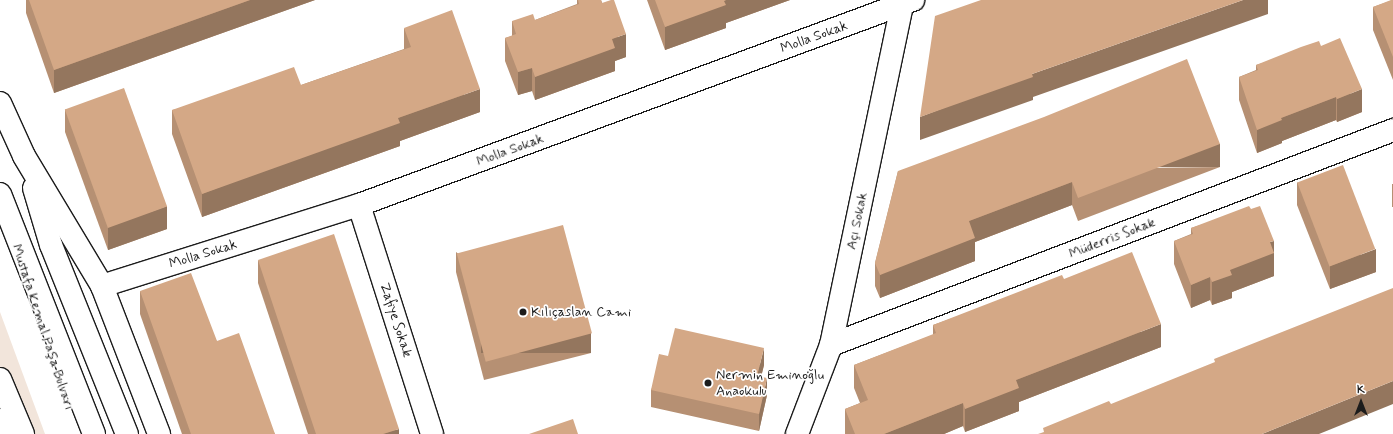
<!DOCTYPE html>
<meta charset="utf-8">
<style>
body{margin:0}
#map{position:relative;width:1393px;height:434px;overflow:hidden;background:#fff;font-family:Mynerve,sans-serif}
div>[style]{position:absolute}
.built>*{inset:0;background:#f2e5db}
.roads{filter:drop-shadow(1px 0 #1c1c1c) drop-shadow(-1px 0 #1c1c1c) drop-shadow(0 1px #1c1c1c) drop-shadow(0 -1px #1c1c1c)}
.minor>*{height:22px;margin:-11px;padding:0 11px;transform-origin:11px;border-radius:11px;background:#fff}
.primary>*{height:22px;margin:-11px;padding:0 11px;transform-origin:11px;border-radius:11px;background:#fff}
.trunk>*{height:22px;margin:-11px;padding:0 11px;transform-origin:11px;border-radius:11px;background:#fff}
.wall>*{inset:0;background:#b69073;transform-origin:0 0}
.shaded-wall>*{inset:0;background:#94765e;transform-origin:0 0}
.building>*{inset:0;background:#d4a886;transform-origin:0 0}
.dots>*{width:11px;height:11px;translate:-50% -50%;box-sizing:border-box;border:2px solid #fff;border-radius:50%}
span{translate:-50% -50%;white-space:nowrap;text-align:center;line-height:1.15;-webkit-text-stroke:3.5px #fff;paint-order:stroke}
.street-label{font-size:14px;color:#1c1c1c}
.poi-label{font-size:14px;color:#1c1c1c}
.left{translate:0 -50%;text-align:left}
.north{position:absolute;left:1341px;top:382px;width:40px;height:40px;-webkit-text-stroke:3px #fff;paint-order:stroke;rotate:0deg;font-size:11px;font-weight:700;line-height:16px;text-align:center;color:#1c1c1c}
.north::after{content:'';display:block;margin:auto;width:14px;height:18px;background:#1c1c1c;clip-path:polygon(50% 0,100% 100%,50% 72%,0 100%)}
</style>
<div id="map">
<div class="built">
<i style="clip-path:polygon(0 312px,45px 434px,0 434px)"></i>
</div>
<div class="roads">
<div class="minor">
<i style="left:359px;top:205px;width:240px;rotate:72.3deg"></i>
<i style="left:102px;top:286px;width:269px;rotate:-17.5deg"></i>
<i style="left:359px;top:205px;width:591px;rotate:-20.31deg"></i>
<i style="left:831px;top:345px;width:602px;rotate:-20.93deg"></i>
<i style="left:797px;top:434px;width:95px;rotate:-69.1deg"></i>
<i style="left:831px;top:345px;width:348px;rotate:-78.2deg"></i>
</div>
<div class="primary">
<i style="left:24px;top:156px;width:152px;rotate:59deg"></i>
<i style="left:102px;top:286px;width:159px;rotate:68.9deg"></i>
<i style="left:34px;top:188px;width:59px;rotate:73.4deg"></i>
<i style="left:51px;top:245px;width:204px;rotate:68.1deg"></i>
<i style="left:0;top:194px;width:258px;rotate:68.6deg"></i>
<i style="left:0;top:379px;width:60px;rotate:67.3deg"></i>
<i style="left:0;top:420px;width:15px;rotate:70deg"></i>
</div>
<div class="trunk">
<i style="left:0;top:103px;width:58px;rotate:65.6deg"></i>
</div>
</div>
<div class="wall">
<i style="clip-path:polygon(26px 0,315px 0,54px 93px,26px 13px)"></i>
<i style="clip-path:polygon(577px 0,601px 0,626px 57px,615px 61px,615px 71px,535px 100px,532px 91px,518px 95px,505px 61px,505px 38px,512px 36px,512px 21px,535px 20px,577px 4px)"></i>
<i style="clip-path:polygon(647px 0,790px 0,726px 23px,726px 28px,665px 50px)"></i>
<i style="clip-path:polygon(1393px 0,1393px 80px,1373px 30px,1373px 7px)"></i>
<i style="clip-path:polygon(404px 28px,480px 112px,400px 141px,400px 146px,202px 217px,172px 134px,172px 110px,301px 85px,404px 49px)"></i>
<i style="clip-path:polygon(1321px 46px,1362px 112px,1337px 122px,1336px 120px,1282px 141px,1282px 143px,1257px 153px,1239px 100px,1239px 77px,1256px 70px,1256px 65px)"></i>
<i style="clip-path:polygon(65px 109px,167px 229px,108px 250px,65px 132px)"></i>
<i style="clip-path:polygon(1220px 167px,1078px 221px,1072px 205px,975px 242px,975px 261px,880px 298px,875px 286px,875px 263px,898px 171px)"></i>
<i style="clip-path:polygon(1297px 182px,1376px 272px,1330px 289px,1297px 205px)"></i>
<i style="left:1392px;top:184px;width:1px;height:23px"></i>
<i style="clip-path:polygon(1251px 209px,1274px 252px,1274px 276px,1232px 292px,1232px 298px,1212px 305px,1210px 300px,1191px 308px,1174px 264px,1174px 241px,1191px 234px,1191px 228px)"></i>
<i style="clip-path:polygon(456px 252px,591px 353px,484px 380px,456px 272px)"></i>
<i style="clip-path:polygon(258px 260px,399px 434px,308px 434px,258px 283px)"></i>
<i style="clip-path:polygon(1064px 279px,1161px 347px,1019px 402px,1019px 411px,965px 432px,963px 426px,944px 434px,845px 434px,845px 409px,860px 403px,854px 388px,854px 365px,933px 335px,933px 325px)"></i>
<i style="clip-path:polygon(140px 291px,217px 341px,275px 434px,182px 434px,140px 314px)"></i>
<i style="clip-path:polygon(668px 356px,764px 365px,761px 377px,767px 395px,759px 431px,651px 407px,651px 390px)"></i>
</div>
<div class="shaded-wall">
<i style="clip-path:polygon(250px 0,315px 0,54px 93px,54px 70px)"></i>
<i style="clip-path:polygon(726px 0,790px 0,726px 23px,726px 28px,665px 50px,665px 27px)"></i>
<i style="clip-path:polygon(1243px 0,1268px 0,1268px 14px,1033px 97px,1033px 100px,920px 140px,920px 117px,1032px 74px)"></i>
<i style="clip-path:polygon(626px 34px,626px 57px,615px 61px,615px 71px,535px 100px,535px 77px,612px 39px)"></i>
<i style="clip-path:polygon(532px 68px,532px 91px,518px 95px,518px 72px)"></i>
<i style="clip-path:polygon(480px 89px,480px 112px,400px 141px,400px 146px,202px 217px,202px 194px,398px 118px)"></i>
<i style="clip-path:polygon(1362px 89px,1362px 112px,1337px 122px,1337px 99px)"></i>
<i style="clip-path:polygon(1336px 97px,1336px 120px,1282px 141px,1282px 143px,1257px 153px,1257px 130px,1281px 118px)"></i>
<i style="left:1220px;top:144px;width:23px;height:152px;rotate:90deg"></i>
<i style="clip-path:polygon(1072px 182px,1072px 205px,975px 242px,975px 261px,880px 298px,880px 275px,969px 221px)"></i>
<i style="clip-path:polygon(167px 206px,167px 229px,108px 250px,108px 227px)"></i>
<i style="clip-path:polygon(1274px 241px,1274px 276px,1232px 292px,1232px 298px,1212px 305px,1212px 282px,1270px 242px)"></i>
<i style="clip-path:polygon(1376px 249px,1376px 272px,1330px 289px,1330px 266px)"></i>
<i style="clip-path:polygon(1210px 277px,1210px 300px,1191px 308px,1191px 285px)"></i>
<i style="clip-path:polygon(1161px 324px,1161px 347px,1019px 402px,1019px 411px,965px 432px,965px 409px,1016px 380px)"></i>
<i style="left:591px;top:333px;width:20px;height:110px;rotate:90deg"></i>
<i style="clip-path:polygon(764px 348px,764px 365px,757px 393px,757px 376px)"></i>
<i style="clip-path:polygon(767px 378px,767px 395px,759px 431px,759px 414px)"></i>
<i style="clip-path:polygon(1393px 381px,1393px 404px,1319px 434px,1262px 434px)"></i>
<i style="clip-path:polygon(963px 403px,963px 426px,944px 434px,884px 434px)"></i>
<i style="clip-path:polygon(399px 429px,399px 434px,383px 434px)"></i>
</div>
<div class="building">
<i style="clip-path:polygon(29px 0,250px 0,54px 70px)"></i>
<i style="clip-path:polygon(578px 0,601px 0,602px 3px,611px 0,614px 0,626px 34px,612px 39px,615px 48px,535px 77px,532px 68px,518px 72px,505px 38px,516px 34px,512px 21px,533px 14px,535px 20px,579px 4px)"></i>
<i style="clip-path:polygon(655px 0,726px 0,724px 1px,726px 5px,665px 27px)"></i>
<i style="clip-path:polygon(981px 0,1243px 0,1032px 74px,1033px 77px,920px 117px,935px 16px)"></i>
<i style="clip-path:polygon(1391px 0,1393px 0,1393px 57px,1373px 7px)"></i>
<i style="clip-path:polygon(452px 10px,480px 89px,398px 118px,400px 123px,202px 194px,172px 110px,294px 67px,301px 85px,411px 47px,404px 28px)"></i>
<i style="clip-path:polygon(1340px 38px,1362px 89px,1337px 99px,1336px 97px,1281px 118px,1282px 120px,1257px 130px,1239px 77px,1258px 70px,1256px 65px,1301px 47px,1319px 41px,1321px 46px)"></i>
<i style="clip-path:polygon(1187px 59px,1220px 144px,1078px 198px,1072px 182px,969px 221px,975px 238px,880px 275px,875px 263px,898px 171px,1044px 117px)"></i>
<i style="left:124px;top:88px;width:126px;height:63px;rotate:70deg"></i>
<i style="left:1343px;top:165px;width:90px;height:49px;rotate:69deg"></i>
<i style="clip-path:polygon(1249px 206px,1251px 209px,1260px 206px,1274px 241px,1270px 242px,1274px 253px,1230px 270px,1232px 275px,1212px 282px,1210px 277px,1191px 285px,1174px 241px,1193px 234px,1191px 228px)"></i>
<i style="left:563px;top:225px;width:112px;height:110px;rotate:75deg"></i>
<i style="clip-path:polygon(334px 234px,399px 429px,383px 434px,316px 434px,258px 260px)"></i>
<i style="clip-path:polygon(1132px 252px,1161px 324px,1016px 380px,1019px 388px,965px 409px,963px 403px,884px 434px,855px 434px,845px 409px,868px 400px,854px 365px,936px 333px,933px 325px,1062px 275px,1064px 279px)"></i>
<i style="clip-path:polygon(191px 273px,217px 341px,239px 333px,275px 434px,191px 434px,140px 291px)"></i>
<i style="clip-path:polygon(1393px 288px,1393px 381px,1262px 434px,1038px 434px,1044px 432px,1043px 428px,1109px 401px,1111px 404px,1215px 362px,1214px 359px)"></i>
<i style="clip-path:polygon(675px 328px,764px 348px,757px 376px,767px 378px,759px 414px,651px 390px,659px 354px,668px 356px)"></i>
<i style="clip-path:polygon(573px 419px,578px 434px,529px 434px)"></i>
</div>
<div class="dots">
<i style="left:523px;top:312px;background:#1c1c1c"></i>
<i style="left:708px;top:383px;background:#1c1c1c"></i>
</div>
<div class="street-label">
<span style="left:814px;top:37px;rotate:-20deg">Molla Sokak</span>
<span style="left:510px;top:150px;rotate:-20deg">Molla Sokak</span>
<span style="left:857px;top:221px;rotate:-78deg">Açı Sokak</span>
<span style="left:1112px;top:238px;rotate:-21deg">Müderris Sokak</span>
<span style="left:203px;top:254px;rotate:-17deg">Molla Sokak</span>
<span style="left:396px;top:320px;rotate:72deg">Zafiye Sokak</span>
<span style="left:43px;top:327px;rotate:72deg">Mustafa Kemal Paşa Bulvarı</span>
</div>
<div class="poi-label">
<span class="left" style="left:531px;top:312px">Kılıçaslan Cami</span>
<span class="left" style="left:716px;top:383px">Nermin Eminoğlu<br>Anaokulu</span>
</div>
<div class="north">K</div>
</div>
